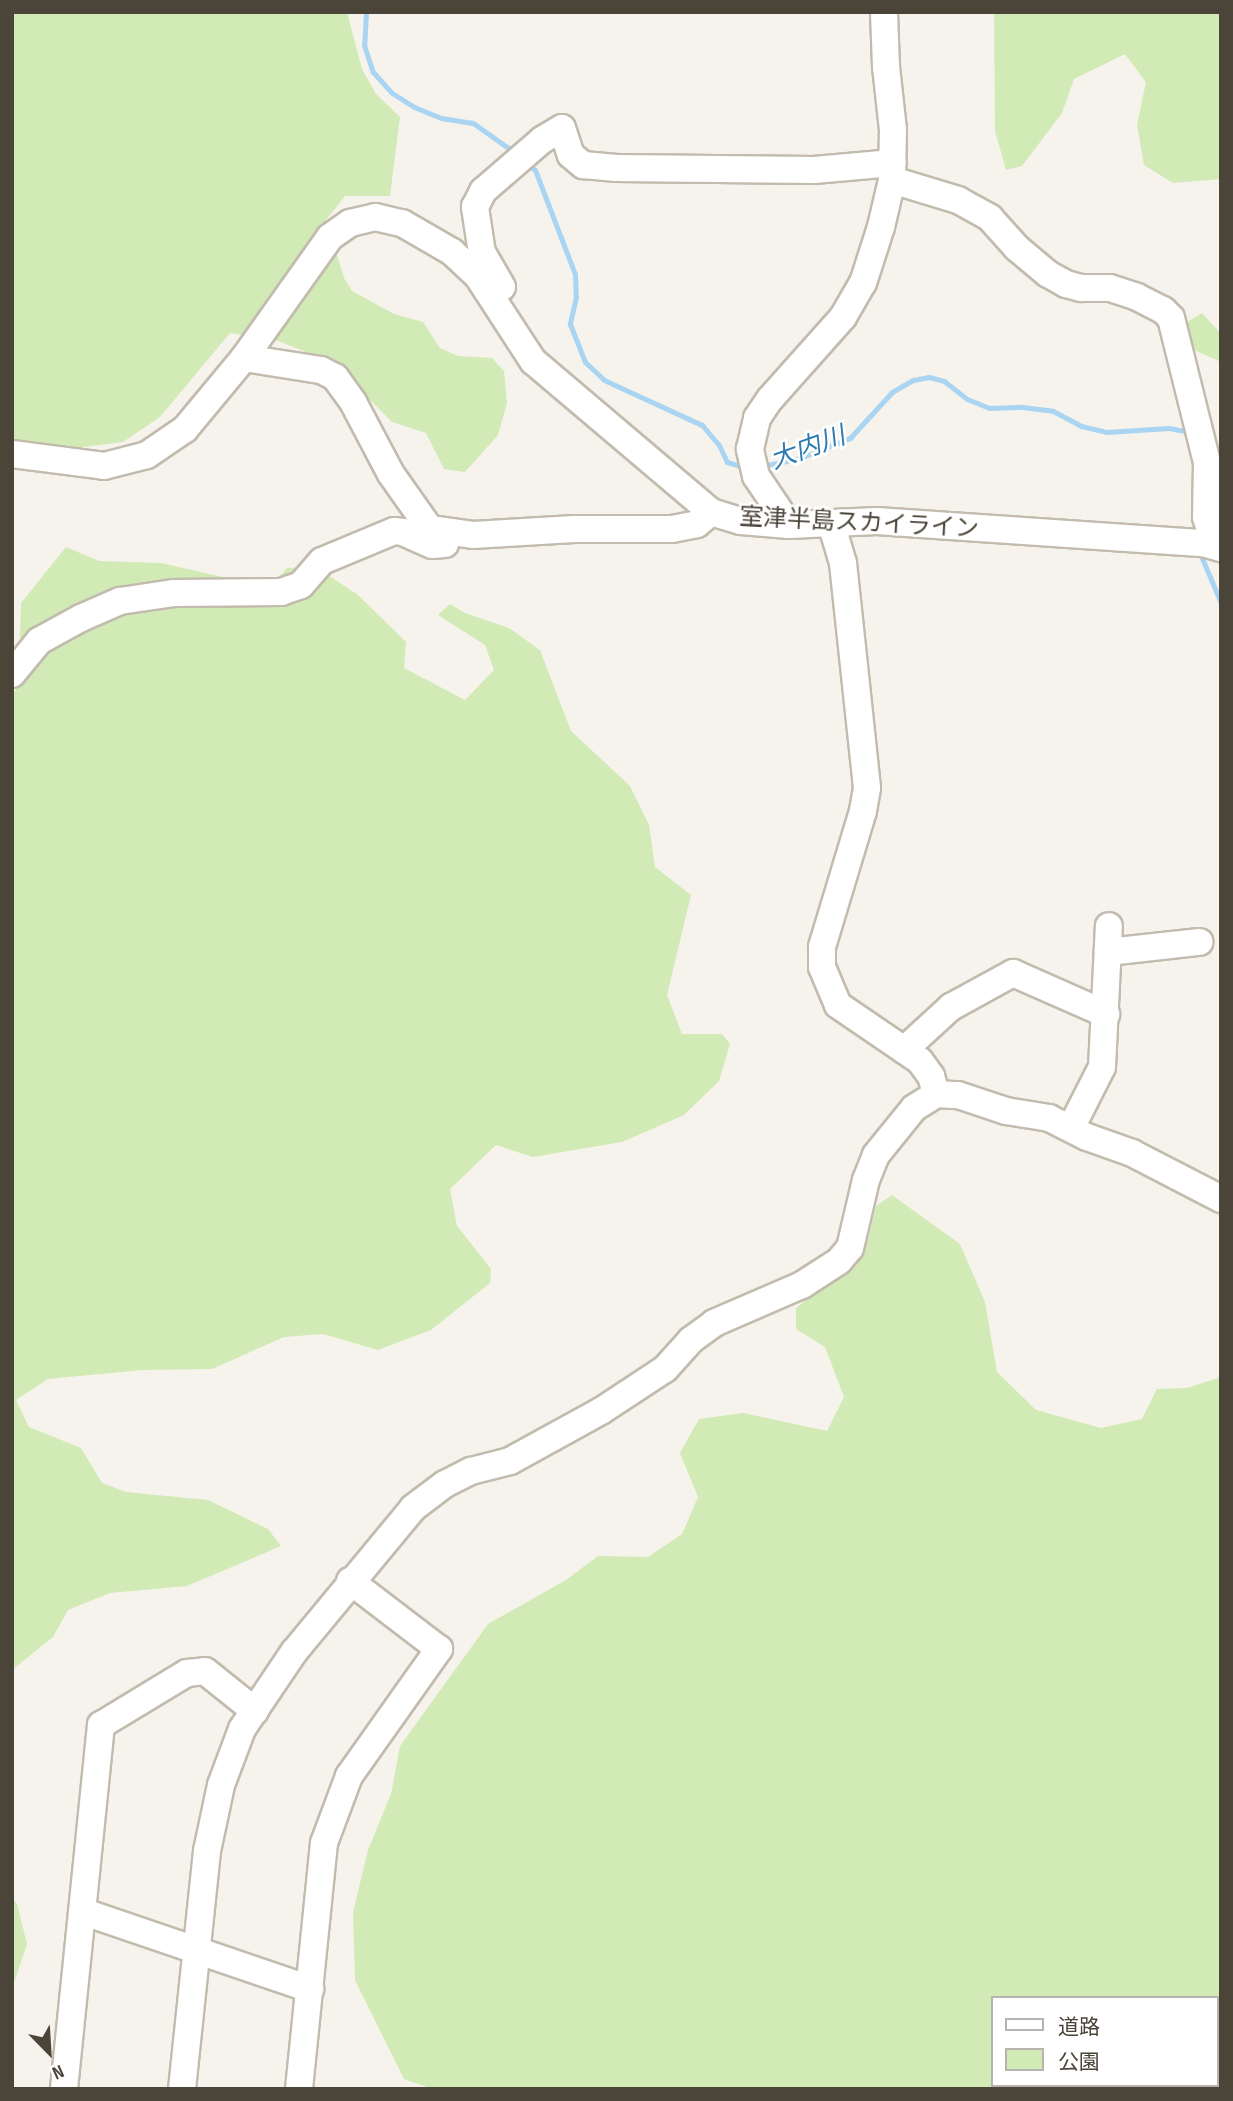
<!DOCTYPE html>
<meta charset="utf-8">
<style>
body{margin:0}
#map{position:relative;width:1233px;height:2101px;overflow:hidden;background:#f6f3ec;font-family:"Sofia Sans Condensed","Noto Sans JP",sans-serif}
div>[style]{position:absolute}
.green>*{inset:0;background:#d2eab5}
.stream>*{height:5px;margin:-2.5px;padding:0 2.5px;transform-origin:2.5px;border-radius:2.5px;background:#a9d4f2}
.roads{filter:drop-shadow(2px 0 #c2bbae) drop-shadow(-2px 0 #c2bbae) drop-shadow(0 2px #c2bbae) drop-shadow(0 -2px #c2bbae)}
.minor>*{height:26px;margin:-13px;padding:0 13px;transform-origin:13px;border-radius:13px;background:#fff}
span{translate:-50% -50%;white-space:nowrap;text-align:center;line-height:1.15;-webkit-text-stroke:5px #fff;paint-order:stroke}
.street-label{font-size:24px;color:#4b4439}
.water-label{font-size:26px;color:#2e7ab2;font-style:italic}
.frame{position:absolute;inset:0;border:14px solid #4b4439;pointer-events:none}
.legend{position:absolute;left:991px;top:1996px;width:228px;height:91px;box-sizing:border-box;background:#fff;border:2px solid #b7b4b0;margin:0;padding:9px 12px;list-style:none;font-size:21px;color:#4b4439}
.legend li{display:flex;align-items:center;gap:14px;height:35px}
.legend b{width:35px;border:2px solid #b7b4b0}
.north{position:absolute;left:14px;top:2017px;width:70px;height:70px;-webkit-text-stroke:5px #fff;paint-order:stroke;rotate:156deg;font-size:19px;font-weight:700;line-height:28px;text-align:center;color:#4b4439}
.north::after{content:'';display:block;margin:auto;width:24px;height:32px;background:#4b4439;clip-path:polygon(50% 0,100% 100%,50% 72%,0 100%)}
</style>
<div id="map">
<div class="green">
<i style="clip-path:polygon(12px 12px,347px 12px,362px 69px,376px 94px,400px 117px,390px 196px,345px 196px,326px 220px,344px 278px,352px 291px,394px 314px,423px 322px,440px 348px,458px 356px,492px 358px,504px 371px,507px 403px,498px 435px,465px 472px,444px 469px,426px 433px,392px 422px,332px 362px,278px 341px,230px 333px,160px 417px,123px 442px,61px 450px,12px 443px)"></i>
<i style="clip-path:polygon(994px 12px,1221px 12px,1221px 179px,1173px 183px,1144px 165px,1137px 125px,1146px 82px,1125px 54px,1074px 79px,1062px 113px,1022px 166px,1006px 170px,995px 131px)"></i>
<i style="clip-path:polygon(1202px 313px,1221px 334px,1221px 362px,1192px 349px,1181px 326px)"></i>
<i style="clip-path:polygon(66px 547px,99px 561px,161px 563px,223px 577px,253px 588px,276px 580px,287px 568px,316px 567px,358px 595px,406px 642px,404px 668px,465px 700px,494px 670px,485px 645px,438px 615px,450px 604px,465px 613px,509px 628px,540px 650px,571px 731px,630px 786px,649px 825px,655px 867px,691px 895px,667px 995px,682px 1034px,722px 1034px,730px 1044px,719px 1081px,684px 1115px,622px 1142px,533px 1157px,496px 1145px,450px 1189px,457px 1226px,491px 1269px,490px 1283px,431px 1330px,378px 1350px,323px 1334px,284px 1337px,212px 1369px,142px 1370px,48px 1379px,16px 1400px,29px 1427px,81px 1448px,102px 1483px,126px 1492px,208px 1500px,268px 1529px,281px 1546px,187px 1586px,110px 1593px,68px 1610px,53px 1637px,12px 1670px,12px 695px,27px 675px,20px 636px,21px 603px)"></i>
<i style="clip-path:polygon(evenodd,892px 1195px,960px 1244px,985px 1302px,997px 1372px,1036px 1410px,1101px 1428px,1142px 1419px,1157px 1389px,1187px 1388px,1221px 1377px,1221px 2089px,433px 2089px,404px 2079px,355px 1980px,353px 1912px,368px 1850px,391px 1794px,400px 1746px,488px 1624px,566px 1580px,598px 1556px,648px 1557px,682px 1534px,698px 1497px,680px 1453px,699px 1419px,743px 1413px,827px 1431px,844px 1397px,825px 1347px,796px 1329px,796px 1308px,841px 1272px,868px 1240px,876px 1206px,892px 1195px,993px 1998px,1217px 1998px,1217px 2085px,993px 2085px,993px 1998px)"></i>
<i style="clip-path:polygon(12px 1897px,17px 1904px,27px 1944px,12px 1989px)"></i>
</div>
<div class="stream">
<i style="left:366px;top:12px;width:33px;rotate:93deg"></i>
<i style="left:364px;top:45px;width:28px;rotate:72deg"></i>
<i style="left:373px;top:72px;width:28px;rotate:48deg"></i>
<i style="left:392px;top:93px;width:26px;rotate:32deg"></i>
<i style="left:414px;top:107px;width:29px;rotate:22deg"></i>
<i style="left:441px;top:118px;width:32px;rotate:9deg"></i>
<i style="left:473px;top:123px;width:50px;rotate:35.3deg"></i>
<i style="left:527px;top:164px;width:10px;rotate:37deg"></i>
<i style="left:535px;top:170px;width:111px;rotate:69deg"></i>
<i style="left:575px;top:274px;width:23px;rotate:88deg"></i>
<i style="left:576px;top:297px;width:28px;rotate:103deg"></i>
<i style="left:570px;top:324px;width:41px;rotate:68.5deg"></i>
<i style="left:585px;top:362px;width:26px;rotate:43deg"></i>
<i style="left:604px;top:380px;width:108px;rotate:24.7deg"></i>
<i style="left:702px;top:425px;width:26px;rotate:50deg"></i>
<i style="left:719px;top:445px;width:19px;rotate:65deg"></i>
<i style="left:727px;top:462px;width:21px;rotate:17deg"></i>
<i style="left:763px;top:466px;width:38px;rotate:-12deg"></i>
<i style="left:800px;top:458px;width:54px;rotate:-21.8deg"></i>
<i style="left:850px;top:438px;width:62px;rotate:-47.6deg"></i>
<i style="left:892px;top:392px;width:24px;rotate:-30deg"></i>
<i style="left:913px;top:380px;width:16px;rotate:-11deg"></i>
<i style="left:929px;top:377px;width:16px;rotate:15deg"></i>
<i style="left:944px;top:381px;width:29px;rotate:38deg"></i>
<i style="left:967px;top:399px;width:24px;rotate:22deg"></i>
<i style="left:989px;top:408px;width:33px;rotate:-2deg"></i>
<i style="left:1022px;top:407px;width:31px;rotate:7deg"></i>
<i style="left:1053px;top:411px;width:32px;rotate:28deg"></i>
<i style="left:1081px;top:426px;width:26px;rotate:13deg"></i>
<i style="left:1106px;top:432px;width:63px;rotate:-3.6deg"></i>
<i style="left:1169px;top:428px;width:20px;rotate:11deg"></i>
<i style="left:1194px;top:513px;width:22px;rotate:87deg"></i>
<i style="left:1199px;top:551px;width:56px;rotate:67.1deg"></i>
</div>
<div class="roads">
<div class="minor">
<i style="left:892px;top:180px;width:69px;rotate:16.9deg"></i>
<i style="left:958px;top:200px;width:37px;rotate:29deg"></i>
<i style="left:990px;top:218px;width:40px;rotate:48deg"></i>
<i style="left:1017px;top:248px;width:40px;rotate:40deg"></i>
<i style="left:1048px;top:274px;width:21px;rotate:29deg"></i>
<i style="left:1066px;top:284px;width:16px;rotate:15deg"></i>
<i style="left:1081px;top:288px;width:29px"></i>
<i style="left:1110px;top:288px;width:28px;rotate:18deg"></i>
<i style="left:1137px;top:297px;width:29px;rotate:27deg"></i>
<i style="left:1163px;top:310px;width:11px;rotate:45deg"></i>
<i style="left:1171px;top:318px;width:148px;rotate:76deg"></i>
<i style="left:1207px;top:462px;width:55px;rotate:91deg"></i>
<i style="left:1206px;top:517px;width:30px;rotate:73deg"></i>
<i style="left:502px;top:287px;width:39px;rotate:-120deg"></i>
<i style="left:482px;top:253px;width:47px;rotate:-98.7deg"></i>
<i style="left:475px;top:207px;width:18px;rotate:-63deg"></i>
<i style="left:483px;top:191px;width:78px;rotate:-40.8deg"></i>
<i style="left:542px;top:140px;width:23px;rotate:-31deg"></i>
<i style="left:562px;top:128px;width:28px;rotate:72deg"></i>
<i style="left:571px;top:155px;width:16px;rotate:40deg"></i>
<i style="left:583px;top:165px;width:34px;rotate:5deg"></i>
<i style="left:617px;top:168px;width:197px;rotate:0.6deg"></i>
<i style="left:814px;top:170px;width:79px;rotate:-5.1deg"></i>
<i style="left:244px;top:358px;width:78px;rotate:8.9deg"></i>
<i style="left:321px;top:370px;width:16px;rotate:27deg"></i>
<i style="left:335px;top:377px;width:31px;rotate:54deg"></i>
<i style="left:353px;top:402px;width:81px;rotate:62.2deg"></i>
<i style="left:391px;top:474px;width:67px;rotate:54.7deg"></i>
<i style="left:430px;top:529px;width:43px;rotate:7.9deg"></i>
<i style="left:473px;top:535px;width:101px;rotate:-3.4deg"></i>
<i style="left:574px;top:529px;width:98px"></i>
<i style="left:672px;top:529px;width:25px;rotate:-11deg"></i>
<i style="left:697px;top:524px;width:18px;rotate:-41deg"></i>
<i style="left:12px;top:454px;width:93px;rotate:7.4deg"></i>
<i style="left:104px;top:466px;width:44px;rotate:-14.3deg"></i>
<i style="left:147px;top:455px;width:46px;rotate:-34.4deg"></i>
<i style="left:185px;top:429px;width:92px;rotate:-50.3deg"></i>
<i style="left:244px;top:358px;width:148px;rotate:-54.6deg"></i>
<i style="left:330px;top:237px;width:24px;rotate:-35deg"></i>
<i style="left:350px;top:223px;width:26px;rotate:-13deg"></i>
<i style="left:375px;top:217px;width:28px;rotate:13deg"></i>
<i style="left:402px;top:223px;width:58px;rotate:30.1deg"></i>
<i style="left:452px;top:252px;width:34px;rotate:43deg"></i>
<i style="left:477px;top:275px;width:103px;rotate:56.9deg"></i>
<i style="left:533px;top:361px;width:233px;rotate:40.3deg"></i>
<i style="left:711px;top:512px;width:31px;rotate:17deg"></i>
<i style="left:741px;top:521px;width:48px;rotate:4.8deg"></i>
<i style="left:789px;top:525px;width:88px;rotate:-2.6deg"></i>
<i style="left:877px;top:521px;width:327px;rotate:3.9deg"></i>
<i style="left:1203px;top:543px;width:19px;rotate:16deg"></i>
<i style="left:831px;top:523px;width:42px;rotate:73.3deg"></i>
<i style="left:843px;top:563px;width:226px;rotate:83.9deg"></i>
<i style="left:867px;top:788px;width:23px;rotate:100deg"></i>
<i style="left:863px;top:811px;width:142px;rotate:106.8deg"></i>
<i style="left:822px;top:947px;width:20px;rotate:90deg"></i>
<i style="left:822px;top:967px;width:41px;rotate:67.2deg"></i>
<i style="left:838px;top:1005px;width:99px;rotate:34.3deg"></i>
<i style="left:920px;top:1061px;width:19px;rotate:54deg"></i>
<i style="left:931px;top:1076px;width:19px;rotate:74deg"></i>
<i style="left:789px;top:525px;width:59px;rotate:-124deg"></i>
<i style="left:756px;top:476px;width:28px;rotate:-103deg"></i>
<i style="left:750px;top:449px;width:32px;rotate:-77deg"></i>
<i style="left:757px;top:418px;width:23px;rotate:-56deg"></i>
<i style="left:770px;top:399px;width:110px;rotate:-48.3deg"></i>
<i style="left:843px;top:317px;width:39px;rotate:-60deg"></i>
<i style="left:863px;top:283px;width:59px;rotate:-72.2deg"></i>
<i style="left:881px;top:227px;width:48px;rotate:-76.8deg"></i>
<i style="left:892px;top:180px;width:50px;rotate:-88.9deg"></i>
<i style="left:893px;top:130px;width:63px;rotate:-96.3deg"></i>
<i style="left:886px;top:67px;width:55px;rotate:-92.1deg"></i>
<i style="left:12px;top:674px;width:43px;rotate:-50.7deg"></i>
<i style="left:39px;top:641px;width:48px;rotate:-28.7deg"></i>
<i style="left:81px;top:618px;width:43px;rotate:-23.6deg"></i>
<i style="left:120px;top:601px;width:55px;rotate:-8.4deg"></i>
<i style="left:174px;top:593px;width:107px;rotate:-0.5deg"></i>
<i style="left:281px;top:592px;width:21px;rotate:-19deg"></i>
<i style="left:301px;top:585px;width:32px;rotate:-49deg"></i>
<i style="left:322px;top:561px;width:78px;rotate:-22.6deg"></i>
<i style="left:394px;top:531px;width:9px;rotate:6deg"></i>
<i style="left:403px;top:532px;width:32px;rotate:24deg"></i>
<i style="left:432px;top:545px;width:13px;rotate:-4deg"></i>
<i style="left:1108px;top:952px;width:92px;rotate:-6.3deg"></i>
<i style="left:904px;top:1050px;width:64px;rotate:-42.5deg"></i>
<i style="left:951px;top:1007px;width:71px;rotate:-28.7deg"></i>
<i style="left:1013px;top:973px;width:102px;rotate:23.8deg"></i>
<i style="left:1071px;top:1128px;width:68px;rotate:-63.1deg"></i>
<i style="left:1102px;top:1067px;width:141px;rotate:-87.2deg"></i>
<i style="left:84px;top:1912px;width:239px;rotate:18.8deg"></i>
<i style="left:64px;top:2089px;width:366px;rotate:-84.2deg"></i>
<i style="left:101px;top:1725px;width:100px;rotate:-31.2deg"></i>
<i style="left:187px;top:1673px;width:18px;rotate:-6deg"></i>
<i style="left:205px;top:1671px;width:64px;rotate:38.7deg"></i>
<i style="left:182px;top:2089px;width:239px;rotate:-84deg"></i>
<i style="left:207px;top:1851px;width:67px;rotate:-78deg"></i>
<i style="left:221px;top:1785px;width:60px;rotate:-69.4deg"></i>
<i style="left:242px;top:1729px;width:93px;rotate:-56deg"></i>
<i style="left:294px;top:1652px;width:187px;rotate:-50.4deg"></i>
<i style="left:413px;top:1508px;width:40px;rotate:-37deg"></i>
<i style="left:445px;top:1484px;width:29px;rotate:-27deg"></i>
<i style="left:471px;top:1471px;width:40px;rotate:-14.4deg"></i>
<i style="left:510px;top:1461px;width:104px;rotate:-28.8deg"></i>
<i style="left:601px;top:1411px;width:77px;rotate:-33.3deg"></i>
<i style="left:665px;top:1369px;width:39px;rotate:-48deg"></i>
<i style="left:691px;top:1340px;width:29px;rotate:-36deg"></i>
<i style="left:714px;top:1323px;width:96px;rotate:-23.4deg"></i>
<i style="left:802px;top:1285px;width:44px;rotate:-33deg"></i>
<i style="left:839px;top:1261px;width:17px;rotate:-50deg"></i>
<i style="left:850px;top:1248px;width:70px;rotate:-76.8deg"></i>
<i style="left:866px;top:1180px;width:27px;rotate:-68deg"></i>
<i style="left:876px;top:1155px;width:60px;rotate:-51deg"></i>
<i style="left:914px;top:1108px;width:26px;rotate:-32deg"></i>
<i style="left:936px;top:1094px;width:22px;rotate:3deg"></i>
<i style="left:958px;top:1095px;width:51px;rotate:18.4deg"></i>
<i style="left:1006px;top:1111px;width:44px;rotate:9.2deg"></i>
<i style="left:1049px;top:1118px;width:42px;rotate:26.6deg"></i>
<i style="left:1087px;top:1137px;width:48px;rotate:19.6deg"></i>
<i style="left:1132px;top:1153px;width:100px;rotate:27.3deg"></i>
<i style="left:299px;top:2089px;width:247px;rotate:-84.2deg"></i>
<i style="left:324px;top:1843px;width:72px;rotate:-69.5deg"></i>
<i style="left:349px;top:1776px;width:156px;rotate:-54.7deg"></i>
<i style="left:439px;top:1649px;width:112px;rotate:-142.6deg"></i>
</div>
</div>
<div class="street-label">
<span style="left:859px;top:523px;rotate:3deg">室津半島スカイライン</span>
</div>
<div class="water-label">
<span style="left:808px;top:449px;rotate:-20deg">大内川</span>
</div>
<div class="frame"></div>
<ul class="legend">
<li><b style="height:9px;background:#fff"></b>道路</li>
<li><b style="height:19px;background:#d2eab5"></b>公園</li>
</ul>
<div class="north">N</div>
</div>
